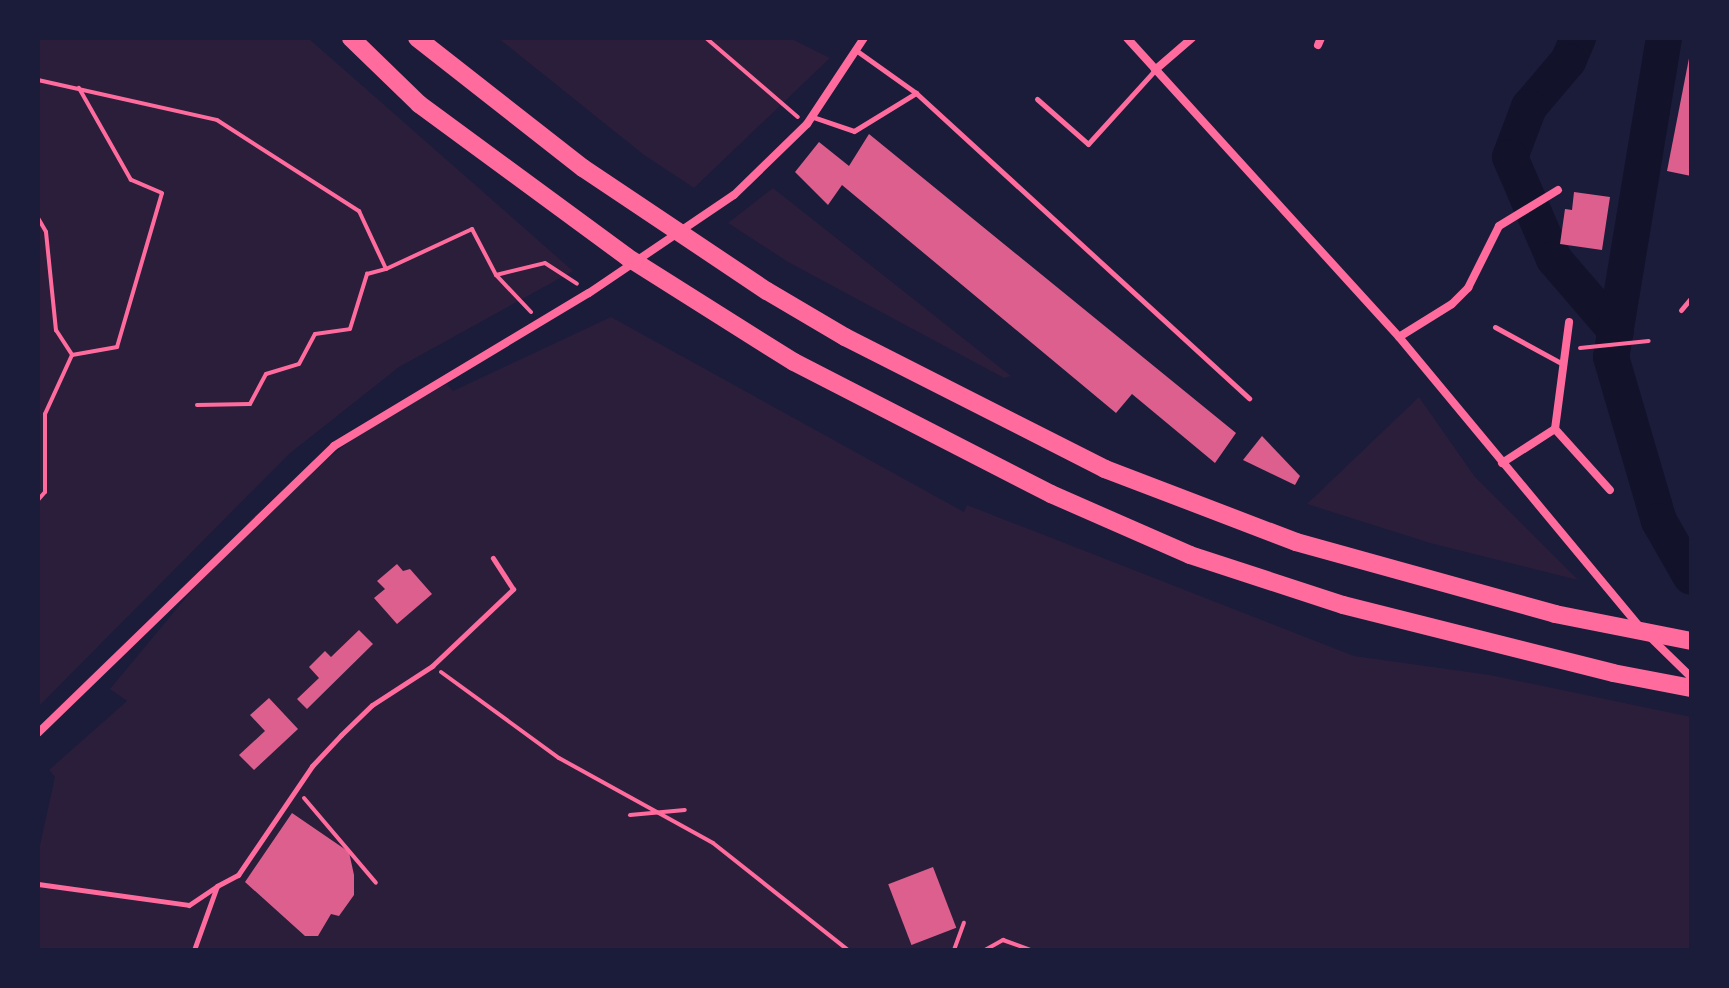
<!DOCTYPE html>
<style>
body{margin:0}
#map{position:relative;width:1729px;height:988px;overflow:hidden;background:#1b1b3a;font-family:Lato,sans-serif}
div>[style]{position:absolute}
.green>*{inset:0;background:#2a1e3b}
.river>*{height:36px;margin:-18px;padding:0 18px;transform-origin:18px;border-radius:18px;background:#12122b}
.building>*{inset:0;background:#dd5f8e;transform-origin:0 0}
.path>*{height:4px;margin:-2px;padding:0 2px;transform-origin:2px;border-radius:2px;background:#ff6b9d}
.service>*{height:5px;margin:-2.5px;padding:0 2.5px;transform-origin:2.5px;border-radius:2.5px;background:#ff6b9d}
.minor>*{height:8px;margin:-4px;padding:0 4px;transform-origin:4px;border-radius:4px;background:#ff6b9d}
.motorway>*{height:18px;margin:-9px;padding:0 9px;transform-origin:9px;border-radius:9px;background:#ff6b9d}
span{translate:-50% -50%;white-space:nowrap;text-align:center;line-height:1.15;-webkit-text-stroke:6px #1b1b3a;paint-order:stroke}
.frame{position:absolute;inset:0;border:40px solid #1b1b3a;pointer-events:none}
</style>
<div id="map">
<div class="green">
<i style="clip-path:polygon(38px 38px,308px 38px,573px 271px,399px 367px,289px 454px,38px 707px)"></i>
<i style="clip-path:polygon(498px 38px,790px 38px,830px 58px,694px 188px,644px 155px)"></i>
<i style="clip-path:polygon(773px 188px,1011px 376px,1004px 378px,788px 262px,728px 223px)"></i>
<i style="clip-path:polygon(611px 317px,964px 512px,967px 505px,1354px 656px,1490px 675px,1691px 717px,1691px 950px,38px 950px,38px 854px,55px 777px,49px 770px,127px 701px,110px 689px,252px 518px,368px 427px,447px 384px,453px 391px)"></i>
<i style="clip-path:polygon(1419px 397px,1475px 477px,1578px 580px,1430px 543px,1307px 504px)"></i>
</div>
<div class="river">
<i style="left:1578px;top:38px;width:25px;rotate:113deg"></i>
<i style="left:1568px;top:61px;width:60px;rotate:130.3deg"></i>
<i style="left:1529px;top:107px;width:53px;rotate:110.8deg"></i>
<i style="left:1510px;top:157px;width:111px;rotate:66.7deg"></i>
<i style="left:1554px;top:259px;width:95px;rotate:49.3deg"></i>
<i style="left:1664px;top:38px;width:323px;rotate:99.4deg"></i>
<i style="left:1611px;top:357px;width:171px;rotate:73.7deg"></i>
<i style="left:1659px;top:521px;width:64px;rotate:60.3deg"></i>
</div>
<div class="building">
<i style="clip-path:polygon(1691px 48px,1691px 176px,1667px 171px)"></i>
<i style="clip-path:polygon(869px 134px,1236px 433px,1215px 463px,1132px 394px,1116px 413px,842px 185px,828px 205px,795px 172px,819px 142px,849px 166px)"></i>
<i style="clip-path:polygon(1574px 192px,1610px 197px,1602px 250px,1560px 244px,1565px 209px,1572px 210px)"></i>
<i style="clip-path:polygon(1262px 436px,1300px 476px,1295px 485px,1243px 460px)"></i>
<i style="clip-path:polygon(397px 564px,403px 571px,410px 569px,432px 594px,397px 624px,374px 598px,385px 589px,377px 581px)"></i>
<i style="clip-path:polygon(359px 630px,373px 644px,307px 709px,297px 699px,319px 678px,309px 667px,325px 651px,331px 657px)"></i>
<i style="clip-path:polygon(269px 698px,298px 729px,254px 770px,239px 755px,265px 731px,250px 715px)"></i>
<i style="clip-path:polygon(292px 813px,349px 852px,354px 875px,354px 895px,339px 916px,331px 914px,318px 936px,305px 936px,245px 882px)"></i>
<i style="left:933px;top:867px;width:65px;height:48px;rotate:69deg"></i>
</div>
<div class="path">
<i style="left:706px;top:38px;width:121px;rotate:40.7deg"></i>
<i style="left:38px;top:80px;width:183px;rotate:12.6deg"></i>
<i style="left:217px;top:120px;width:169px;rotate:32.7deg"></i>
<i style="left:359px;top:211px;width:64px;rotate:65deg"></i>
<i style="left:386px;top:269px;width:95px;rotate:-24.9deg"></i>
<i style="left:472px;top:229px;width:52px;rotate:62.4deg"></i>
<i style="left:38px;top:218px;width:16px;rotate:60deg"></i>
<i style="left:46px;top:232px;width:99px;rotate:84.2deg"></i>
<i style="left:56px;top:330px;width:30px;rotate:57deg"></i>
<i style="left:72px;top:355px;width:65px;rotate:114.6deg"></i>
<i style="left:45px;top:414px;width:78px;rotate:90deg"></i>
<i style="left:45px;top:492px;width:11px;rotate:131deg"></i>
<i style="left:531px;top:312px;width:51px;rotate:-133.4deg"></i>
<i style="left:496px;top:275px;width:50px;rotate:-13.8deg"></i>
<i style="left:545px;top:263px;width:38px;rotate:33deg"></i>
<i style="left:1580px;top:348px;width:69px;rotate:-5.8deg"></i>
<i style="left:72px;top:355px;width:46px;rotate:-10.1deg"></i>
<i style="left:117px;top:347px;width:160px;rotate:-73.7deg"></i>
<i style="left:162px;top:193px;width:34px;rotate:-157deg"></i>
<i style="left:131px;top:180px;width:106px;rotate:-119.5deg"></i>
<i style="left:197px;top:405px;width:53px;rotate:-1.1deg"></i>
<i style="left:250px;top:404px;width:34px;rotate:-62deg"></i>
<i style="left:266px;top:374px;width:34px;rotate:-17deg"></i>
<i style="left:299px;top:364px;width:34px;rotate:-62deg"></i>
<i style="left:315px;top:334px;width:35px;rotate:-8deg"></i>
<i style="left:350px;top:329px;width:58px;rotate:-72.8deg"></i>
<i style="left:367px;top:274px;width:20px;rotate:-15deg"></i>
<i style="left:441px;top:672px;width:146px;rotate:36.1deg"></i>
<i style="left:559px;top:758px;width:176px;rotate:28.9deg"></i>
<i style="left:713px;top:843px;width:172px;rotate:38.4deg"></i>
<i style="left:304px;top:798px;width:111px;rotate:49.7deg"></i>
<i style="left:630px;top:815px;width:55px;rotate:-5.2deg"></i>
<i style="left:954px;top:950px;width:29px;rotate:-70deg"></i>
<i style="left:985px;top:950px;width:21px;rotate:-29deg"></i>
<i style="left:1003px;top:940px;width:29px;rotate:20deg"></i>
</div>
<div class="service">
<i style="left:857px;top:51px;width:72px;rotate:35.4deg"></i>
<i style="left:1037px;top:99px;width:68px;rotate:41.4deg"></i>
<i style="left:1088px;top:144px;width:100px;rotate:-47.8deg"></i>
<i style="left:813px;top:117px;width:43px;rotate:18.9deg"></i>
<i style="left:854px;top:131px;width:73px;rotate:-31.5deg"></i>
<i style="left:916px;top:93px;width:452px;rotate:42.5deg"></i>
<i style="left:1681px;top:310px;width:16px;rotate:-50deg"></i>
<i style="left:1495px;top:327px;width:77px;rotate:28.6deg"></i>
<i style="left:38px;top:884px;width:152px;rotate:7.9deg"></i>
<i style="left:189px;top:905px;width:34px;rotate:-34deg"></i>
<i style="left:217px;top:886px;width:68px;rotate:109.8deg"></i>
<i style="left:217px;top:886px;width:24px;rotate:-28deg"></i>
<i style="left:238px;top:875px;width:132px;rotate:-55.8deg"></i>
<i style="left:312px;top:766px;width:42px;rotate:-46.9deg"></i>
<i style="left:341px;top:735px;width:43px;rotate:-44.1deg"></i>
<i style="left:372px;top:705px;width:72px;rotate:-33deg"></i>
<i style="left:432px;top:666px;width:112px;rotate:-43.5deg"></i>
<i style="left:513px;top:589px;width:37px;rotate:-123deg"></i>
</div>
<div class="minor">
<i style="left:1127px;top:38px;width:404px;rotate:47.7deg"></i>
<i style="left:1399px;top:337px;width:378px;rotate:50.3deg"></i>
<i style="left:1318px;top:45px;width:8px;rotate:-67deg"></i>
<i style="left:1155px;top:70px;width:49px;rotate:-40.9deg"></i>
<i style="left:1399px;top:337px;width:62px;rotate:-31.9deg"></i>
<i style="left:1452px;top:304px;width:23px;rotate:-45deg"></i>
<i style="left:1468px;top:288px;width:69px;rotate:-63.4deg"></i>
<i style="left:1499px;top:226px;width:69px;rotate:-31.4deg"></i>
<i style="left:1555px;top:429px;width:82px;rotate:48deg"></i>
<i style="left:1502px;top:463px;width:63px;rotate:-32.7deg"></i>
<i style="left:1555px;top:429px;width:108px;rotate:-82.5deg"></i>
<i style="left:1651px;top:638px;width:56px;rotate:44.3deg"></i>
<i style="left:38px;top:733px;width:412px;rotate:-44.1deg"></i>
<i style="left:334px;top:446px;width:297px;rotate:-31deg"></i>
<i style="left:589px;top:293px;width:175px;rotate:-34.1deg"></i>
<i style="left:734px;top:195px;width:102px;rotate:-44.2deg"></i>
<i style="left:807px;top:124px;width:103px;rotate:-56.5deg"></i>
</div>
<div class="motorway">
<i style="left:351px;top:38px;width:95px;rotate:44.1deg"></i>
<i style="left:419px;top:104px;width:258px;rotate:36.3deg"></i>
<i style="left:627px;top:257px;width:197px;rotate:32.2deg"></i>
<i style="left:794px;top:362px;width:289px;rotate:27.2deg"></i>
<i style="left:1051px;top:494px;width:152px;rotate:23.7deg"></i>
<i style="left:1190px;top:555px;width:161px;rotate:18.1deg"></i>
<i style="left:1343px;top:605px;width:278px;rotate:14.1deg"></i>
<i style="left:1613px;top:673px;width:79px;rotate:10.9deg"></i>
<i style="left:417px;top:38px;width:211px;rotate:38.1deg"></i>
<i style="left:583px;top:168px;width:221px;rotate:33.8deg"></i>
<i style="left:767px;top:291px;width:91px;rotate:30.5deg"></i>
<i style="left:845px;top:337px;width:292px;rotate:26.9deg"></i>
<i style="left:1105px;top:469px;width:204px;rotate:20.9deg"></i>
<i style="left:1296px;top:542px;width:269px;rotate:15.5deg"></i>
<i style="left:1555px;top:614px;width:139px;rotate:11.2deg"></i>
</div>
<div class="frame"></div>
</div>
